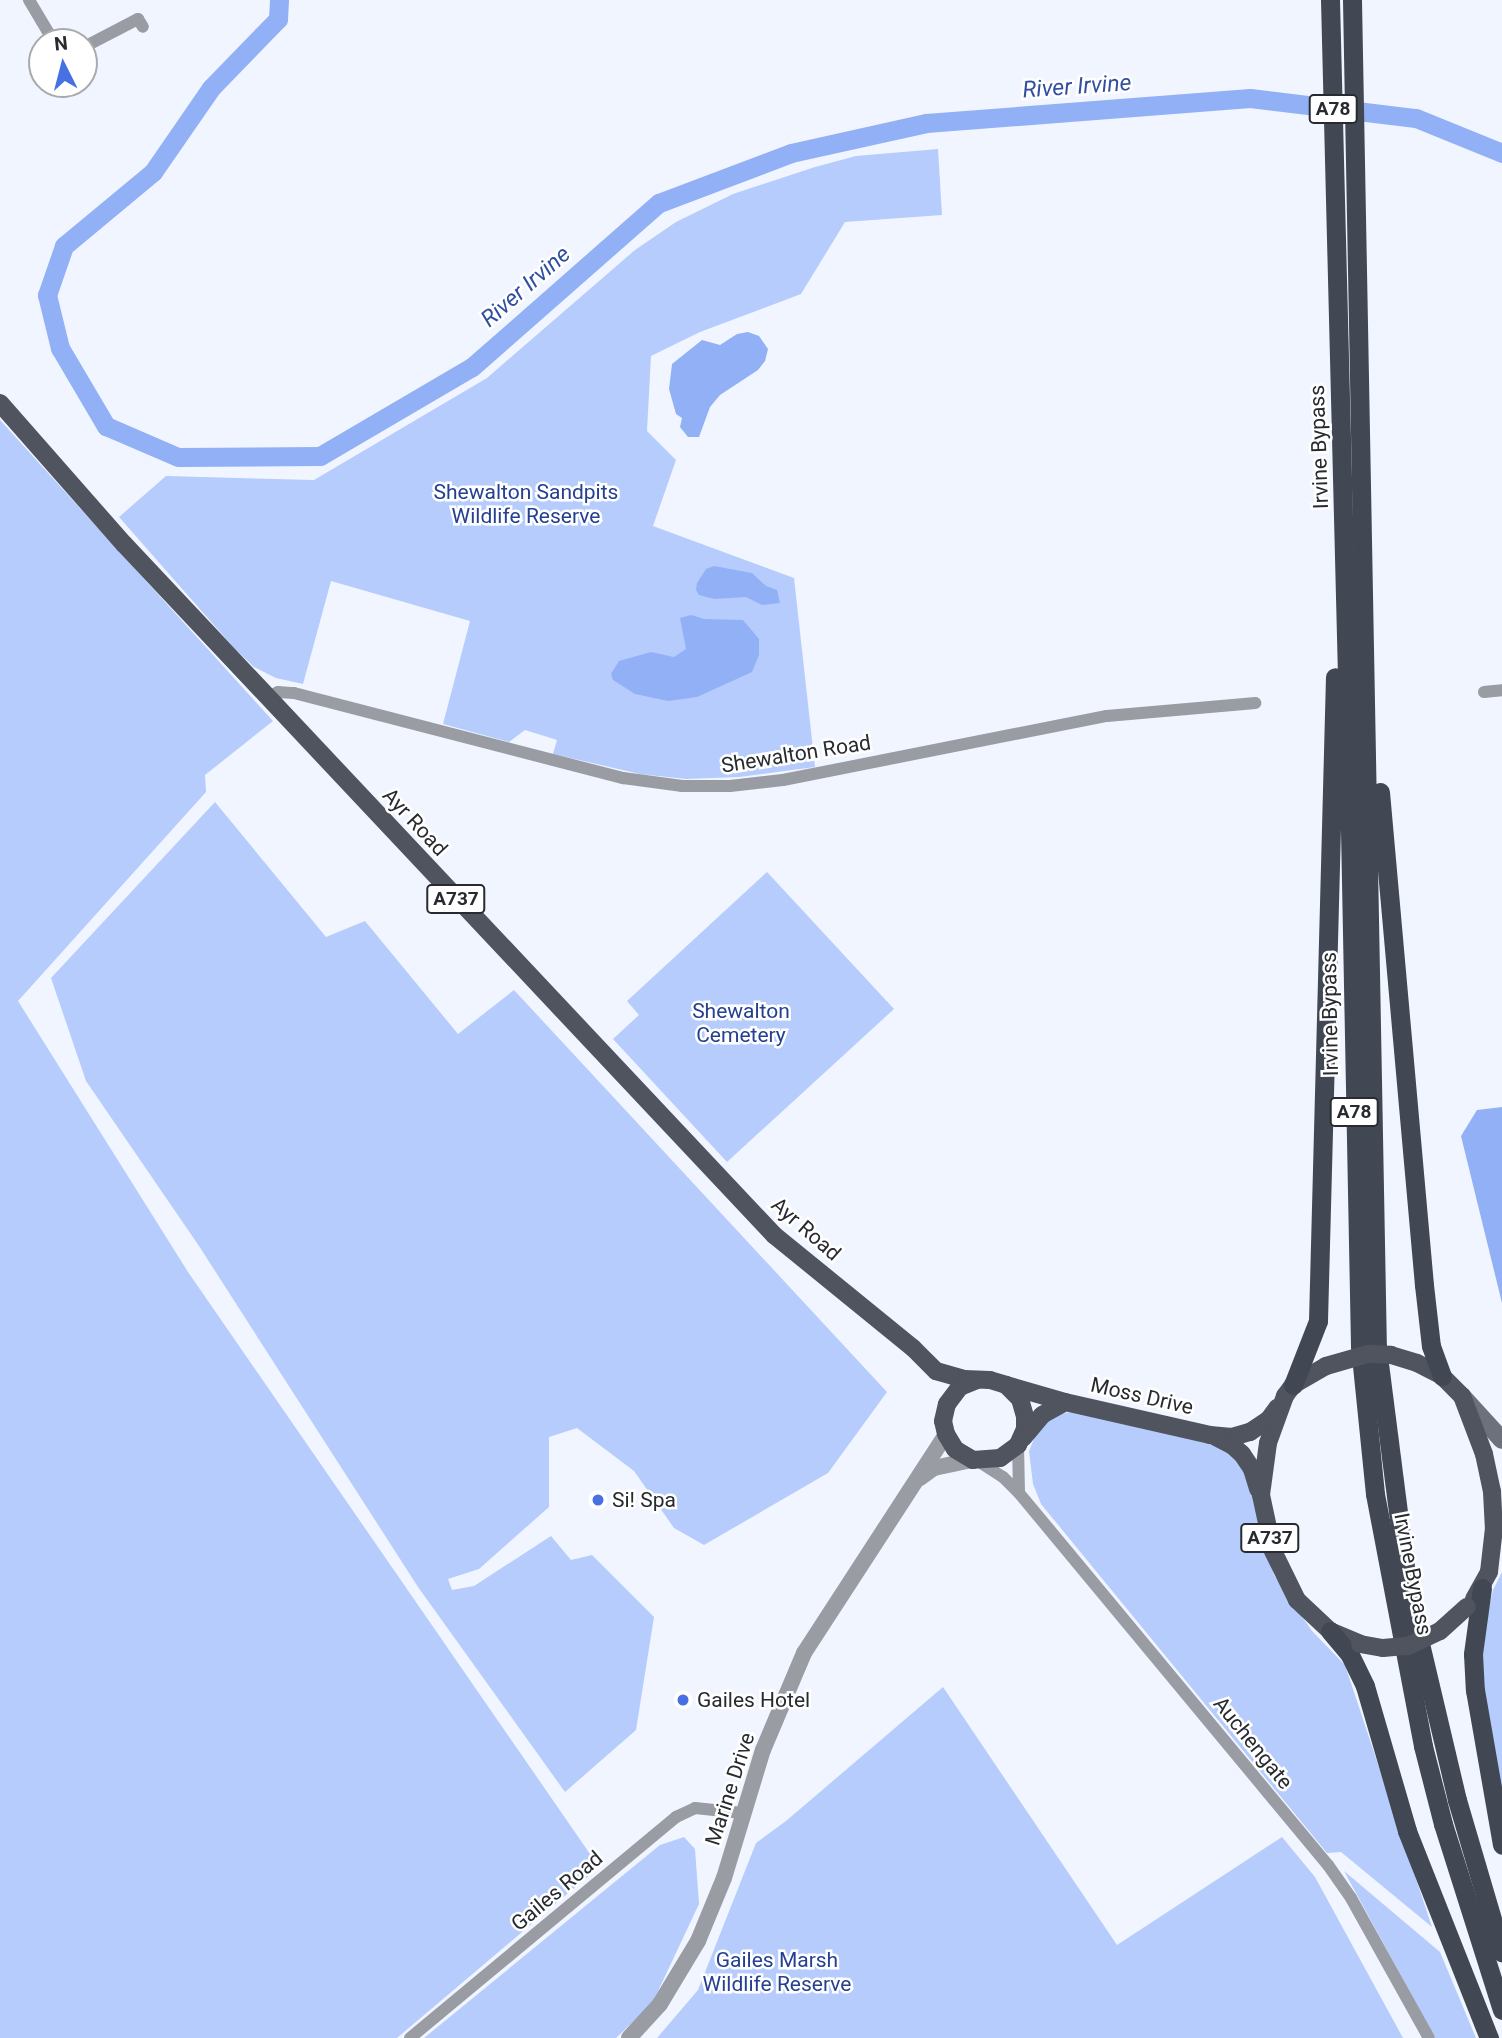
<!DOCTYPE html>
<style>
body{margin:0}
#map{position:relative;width:1502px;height:2038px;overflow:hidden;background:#f1f5ff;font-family:Roboto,sans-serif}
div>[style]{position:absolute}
.green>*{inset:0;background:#b6ccfc}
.water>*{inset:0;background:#91b0f6}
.river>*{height:19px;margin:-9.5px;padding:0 9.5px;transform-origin:9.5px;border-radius:9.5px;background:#91b0f6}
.minor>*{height:12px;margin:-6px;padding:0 6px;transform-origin:6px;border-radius:6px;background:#999ca2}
.tertiary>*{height:16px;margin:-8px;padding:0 8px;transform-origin:8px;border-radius:8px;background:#999ca2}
.secondary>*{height:18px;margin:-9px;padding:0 9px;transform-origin:9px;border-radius:9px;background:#6d717b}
.primary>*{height:18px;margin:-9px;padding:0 9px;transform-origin:9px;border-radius:9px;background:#4f545f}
.trunk>*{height:19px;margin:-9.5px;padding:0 9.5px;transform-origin:9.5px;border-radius:9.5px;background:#424853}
.primary-bridge>*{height:18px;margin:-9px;padding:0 9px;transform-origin:9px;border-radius:9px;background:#4f545f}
.dots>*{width:19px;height:19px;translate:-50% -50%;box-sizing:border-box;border:4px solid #fff;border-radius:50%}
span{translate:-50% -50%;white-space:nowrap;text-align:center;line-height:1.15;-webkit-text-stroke:5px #fff;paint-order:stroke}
.shield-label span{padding:2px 5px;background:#fff;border:2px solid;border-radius:5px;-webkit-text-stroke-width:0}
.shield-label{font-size:19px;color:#272a2f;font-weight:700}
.street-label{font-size:21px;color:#272a2f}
.park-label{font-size:21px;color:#254091}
.poi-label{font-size:21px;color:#272a2f}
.left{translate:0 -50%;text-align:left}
.water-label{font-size:23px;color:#314fa1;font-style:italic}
.north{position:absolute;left:28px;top:28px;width:70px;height:70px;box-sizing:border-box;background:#fff;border:2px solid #a9aaac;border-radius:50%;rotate:354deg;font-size:19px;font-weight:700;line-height:28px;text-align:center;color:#272a2f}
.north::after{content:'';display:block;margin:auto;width:24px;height:32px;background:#4771e3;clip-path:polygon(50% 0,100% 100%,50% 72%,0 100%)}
</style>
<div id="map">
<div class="green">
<i style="clip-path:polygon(938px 149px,942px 215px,845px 222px,801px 294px,700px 332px,651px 356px,647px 431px,676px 460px,653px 526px,794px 578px,815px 767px,739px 777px,686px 779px,640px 774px,553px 754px,557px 740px,525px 730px,509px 742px,443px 724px,470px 621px,331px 581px,303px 684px,276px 678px,254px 667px,235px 649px,119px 517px,166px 476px,314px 480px,487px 378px,635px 250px,676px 222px,733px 194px,815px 167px,856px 156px)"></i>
<i style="clip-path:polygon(0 420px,273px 721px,205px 775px,206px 792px,18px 1001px,188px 1272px,599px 1867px,397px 2038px,0 2038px)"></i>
<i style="clip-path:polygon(215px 802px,326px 937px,365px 921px,458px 1034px,514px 990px,887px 1392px,828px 1473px,704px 1545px,674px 1528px,634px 1471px,577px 1428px,549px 1437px,549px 1507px,479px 1569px,448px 1579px,452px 1590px,474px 1586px,551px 1536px,571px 1560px,592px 1555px,654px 1617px,636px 1730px,565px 1792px,418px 1587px,199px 1246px,86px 1081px,51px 978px)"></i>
<i style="clip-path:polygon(767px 872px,894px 1009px,727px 1162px,613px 1039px,639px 1015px,627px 1001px)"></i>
<i style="clip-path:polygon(1076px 1411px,1210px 1443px,1232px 1456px,1247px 1473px,1274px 1575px,1312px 1631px,1345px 1665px,1432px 1927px,1341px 1852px,1327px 1853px,1041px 1504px,1033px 1484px,1029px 1451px,1036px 1434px,1055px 1415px)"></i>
<i style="clip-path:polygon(1502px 1572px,1502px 1790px,1479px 1685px,1480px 1644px,1493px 1590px)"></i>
<i style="clip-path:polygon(943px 1687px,1117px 1945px,1282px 1837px,1315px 1877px,1403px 2038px,657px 2038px,698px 1990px,756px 1843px,786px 1821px)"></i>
<i style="clip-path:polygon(684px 1837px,695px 1849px,699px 1904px,652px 2004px,616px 2038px,424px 2038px,660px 1845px)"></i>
<i style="clip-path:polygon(1344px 1871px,1440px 1952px,1476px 2038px,1435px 2038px)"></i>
</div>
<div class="water">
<i style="clip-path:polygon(748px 332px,759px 336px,768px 349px,765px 361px,758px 370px,720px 395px,710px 407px,699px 437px,688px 437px,680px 427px,682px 418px,676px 414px,669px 389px,672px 364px,702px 340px,720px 345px,737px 334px)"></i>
<i style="clip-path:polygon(714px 566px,752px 573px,766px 586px,777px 590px,780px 603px,762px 605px,746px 597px,714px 599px,699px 595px,696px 590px,697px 583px,706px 569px)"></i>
<i style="clip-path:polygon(691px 615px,704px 619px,743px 620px,759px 639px,759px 655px,752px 672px,697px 697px,668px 701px,635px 694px,613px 680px,611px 674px,619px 661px,651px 652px,674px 657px,686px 649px,680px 618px)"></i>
<i style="clip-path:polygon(1502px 1107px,1502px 1303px,1461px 1136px,1477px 1110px)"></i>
</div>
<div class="river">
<i style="left:279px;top:0;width:19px;rotate:93deg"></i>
<i style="left:278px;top:19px;width:96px;rotate:134.2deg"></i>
<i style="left:211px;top:88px;width:102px;rotate:124.6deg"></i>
<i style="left:153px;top:172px;width:116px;rotate:140.3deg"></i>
<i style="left:64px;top:246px;width:52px;rotate:109.1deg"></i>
<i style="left:47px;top:295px;width:55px;rotate:76.2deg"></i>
<i style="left:60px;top:348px;width:91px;rotate:59.5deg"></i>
<i style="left:106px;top:426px;width:78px;rotate:23.3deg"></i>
<i style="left:178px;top:457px;width:142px;rotate:-0.4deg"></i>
<i style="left:320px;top:456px;width:176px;rotate:-30.4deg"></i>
<i style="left:472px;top:367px;width:249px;rotate:-41.3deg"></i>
<i style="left:659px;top:203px;width:141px;rotate:-20.7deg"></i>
<i style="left:791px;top:153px;width:138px;rotate:-12.5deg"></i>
<i style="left:926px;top:123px;width:325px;rotate:-4.4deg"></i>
<i style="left:1250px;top:98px;width:167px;rotate:6.9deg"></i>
<i style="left:1416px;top:118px;width:93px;rotate:22.1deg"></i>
</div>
<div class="minor">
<i style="left:29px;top:0;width:49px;rotate:59.2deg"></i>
<i style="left:84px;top:47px;width:61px;rotate:-27.4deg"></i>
<i style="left:138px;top:19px;width:9px;rotate:58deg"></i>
<i style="left:1484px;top:692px;width:18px;rotate:-6deg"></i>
<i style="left:267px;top:697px;width:12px;rotate:-24deg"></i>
<i style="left:278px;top:692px;width:16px;rotate:4deg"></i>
<i style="left:294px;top:693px;width:340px;rotate:14.5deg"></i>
<i style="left:623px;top:778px;width:60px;rotate:7.7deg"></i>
<i style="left:682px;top:786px;width:48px"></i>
<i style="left:730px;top:786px;width:53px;rotate:-6.5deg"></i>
<i style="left:783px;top:780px;width:330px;rotate:-11.2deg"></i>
<i style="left:1107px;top:716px;width:149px;rotate:-5deg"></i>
<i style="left:1018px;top:1445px;width:48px;rotate:88.8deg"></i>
<i style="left:978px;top:1461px;width:30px;rotate:33deg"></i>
<i style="left:1003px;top:1477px;width:23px;rotate:45deg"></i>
<i style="left:1019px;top:1493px;width:484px;rotate:50.3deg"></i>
<i style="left:1328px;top:1865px;width:40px;rotate:55.1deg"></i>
<i style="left:1351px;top:1898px;width:160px;rotate:60.9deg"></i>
<i style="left:410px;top:2038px;width:346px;rotate:-39.7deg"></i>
<i style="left:676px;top:1817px;width:21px;rotate:-25deg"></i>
<i style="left:695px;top:1808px;width:48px;rotate:5.9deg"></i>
</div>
<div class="tertiary">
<i style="left:920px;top:1478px;width:17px;rotate:-36deg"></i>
<i style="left:934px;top:1468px;width:40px;rotate:-12deg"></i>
<i style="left:629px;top:2038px;width:46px;rotate:-47.6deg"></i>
<i style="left:660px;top:2004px;width:74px;rotate:-58.9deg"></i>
<i style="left:698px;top:1941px;width:68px;rotate:-67.6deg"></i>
<i style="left:724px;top:1878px;width:134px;rotate:-73.1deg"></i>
<i style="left:763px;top:1750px;width:105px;rotate:-67.1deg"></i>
<i style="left:804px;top:1653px;width:261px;rotate:-57deg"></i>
</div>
<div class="secondary">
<i style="left:1462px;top:1396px;width:59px;rotate:47.7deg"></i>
</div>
<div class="primary">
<i style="left:0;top:403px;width:188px;rotate:48.7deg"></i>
<i style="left:124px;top:544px;width:949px;rotate:46.75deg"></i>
<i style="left:774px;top:1235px;width:179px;rotate:39.1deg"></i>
<i style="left:913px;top:1348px;width:33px;rotate:45deg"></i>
<i style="left:936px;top:1371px;width:29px;rotate:16deg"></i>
<i style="left:964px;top:1379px;width:26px;rotate:2deg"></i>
<i style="left:990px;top:1380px;width:17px;rotate:17deg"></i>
<i style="left:1006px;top:1385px;width:20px;rotate:45deg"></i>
<i style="left:1020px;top:1399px;width:18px;rotate:74deg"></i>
<i style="left:1025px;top:1416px;width:13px;rotate:90deg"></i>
<i style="left:1025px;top:1429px;width:17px;rotate:114deg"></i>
<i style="left:1018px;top:1445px;width:22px;rotate:144deg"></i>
<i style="left:1000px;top:1458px;width:27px;rotate:176deg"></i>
<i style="left:973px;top:1460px;width:21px;rotate:-149deg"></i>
<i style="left:955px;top:1449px;width:17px;rotate:-121deg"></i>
<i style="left:946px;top:1434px;width:13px;rotate:-103deg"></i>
<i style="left:943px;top:1421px;width:17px;rotate:-77deg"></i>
<i style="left:947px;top:1404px;width:21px;rotate:-53deg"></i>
<i style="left:960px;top:1387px;width:18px;rotate:-22deg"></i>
<i style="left:1417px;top:1363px;width:28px;rotate:27deg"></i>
<i style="left:1442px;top:1376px;width:28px;rotate:45deg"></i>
<i style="left:1462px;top:1396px;width:62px;rotate:69.2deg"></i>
<i style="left:1484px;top:1454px;width:39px;rotate:78deg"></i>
<i style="left:1492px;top:1492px;width:36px;rotate:87deg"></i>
<i style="left:1494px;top:1528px;width:44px;rotate:96.5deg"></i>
<i style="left:1489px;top:1572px;width:31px;rotate:119deg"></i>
<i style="left:1326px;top:1366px;width:38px;rotate:150deg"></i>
<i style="left:1293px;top:1385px;width:14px;rotate:126deg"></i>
<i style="left:1285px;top:1396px;width:50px;rotate:109.9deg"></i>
<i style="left:1268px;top:1443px;width:52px;rotate:97.7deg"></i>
<i style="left:1261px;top:1495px;width:57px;rotate:77.9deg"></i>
<i style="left:1273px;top:1551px;width:55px;rotate:63.9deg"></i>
<i style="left:1297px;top:1600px;width:45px;rotate:43.2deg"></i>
<i style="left:1330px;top:1631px;width:33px;rotate:23deg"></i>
<i style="left:1006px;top:1385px;width:61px;rotate:16.1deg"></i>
<i style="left:1065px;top:1402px;width:149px;rotate:12.8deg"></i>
<i style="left:1210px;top:1435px;width:22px;rotate:5deg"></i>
<i style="left:1232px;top:1437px;width:19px;rotate:-16deg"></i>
<i style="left:1250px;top:1432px;width:23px;rotate:-34deg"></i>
<i style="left:1269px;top:1419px;width:14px;rotate:-54deg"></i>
<i style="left:1216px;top:1437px;width:19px;rotate:28deg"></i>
<i style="left:1233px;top:1446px;width:12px;rotate:42deg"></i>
<i style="left:1242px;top:1454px;width:18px;rotate:56deg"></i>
<i style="left:1252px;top:1469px;width:21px;rotate:73deg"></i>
<i style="left:1023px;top:1438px;width:30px;rotate:-50deg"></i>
<i style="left:1042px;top:1415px;width:26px;rotate:-29deg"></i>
</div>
<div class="trunk">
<i style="left:1330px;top:0;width:675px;rotate:88.56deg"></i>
<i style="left:1347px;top:675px;width:671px;rotate:88.89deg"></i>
<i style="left:1360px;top:1346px;width:149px;rotate:84.2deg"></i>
<i style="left:1375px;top:1494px;width:257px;rotate:79.2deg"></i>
<i style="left:1423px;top:1746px;width:81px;rotate:75.6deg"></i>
<i style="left:1443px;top:1824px;width:195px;rotate:72.4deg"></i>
<i style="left:1352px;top:0;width:1348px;rotate:88.94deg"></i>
<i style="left:1377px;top:1348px;width:251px;rotate:82.7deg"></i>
<i style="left:1409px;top:1597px;width:209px;rotate:76.7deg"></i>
<i style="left:1457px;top:1800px;width:159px;rotate:73.6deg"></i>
<i style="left:1380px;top:792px;width:495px;rotate:84.9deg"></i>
<i style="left:1424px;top:1285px;width:61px;rotate:83.5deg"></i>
<i style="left:1431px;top:1346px;width:32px;rotate:70deg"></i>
<i style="left:1293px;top:1385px;width:69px;rotate:-68.7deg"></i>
<i style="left:1318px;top:1321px;width:644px;rotate:-88.49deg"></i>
<i style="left:1482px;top:1588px;width:67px;rotate:97.8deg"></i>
<i style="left:1473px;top:1654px;width:36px;rotate:87deg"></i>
<i style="left:1475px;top:1690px;width:157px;rotate:80.1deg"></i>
<i style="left:1330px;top:1631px;width:31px;rotate:50deg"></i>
<i style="left:1350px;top:1655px;width:34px;rotate:64deg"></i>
<i style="left:1365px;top:1686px;width:151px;rotate:73.8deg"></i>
<i style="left:1407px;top:1831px;width:223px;rotate:68.4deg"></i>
</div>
<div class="primary-bridge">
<i style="left:1326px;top:1366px;width:44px;rotate:-15.9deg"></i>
<i style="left:1368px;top:1354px;width:23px;rotate:2deg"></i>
<i style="left:1391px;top:1355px;width:27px;rotate:17deg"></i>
<i style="left:1360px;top:1644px;width:23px;rotate:10deg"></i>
<i style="left:1383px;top:1648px;width:25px;rotate:-5deg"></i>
<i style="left:1408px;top:1646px;width:35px;rotate:-25deg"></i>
<i style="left:1440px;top:1631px;width:36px;rotate:-42deg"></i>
</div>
<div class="dots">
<i style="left:598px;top:1500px;background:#4771e3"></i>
<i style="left:683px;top:1700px;background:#4771e3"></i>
</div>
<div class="shield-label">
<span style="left:1333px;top:109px">A78</span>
<span style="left:456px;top:899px">A737</span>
<span style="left:1354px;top:1112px">A78</span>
<span style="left:1270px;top:1538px">A737</span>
</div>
<div class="street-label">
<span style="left:1319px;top:447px;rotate:-92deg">Irvine Bypass</span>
<span style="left:796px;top:754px;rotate:-9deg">Shewalton Road</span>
<span style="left:415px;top:822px;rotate:47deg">Ayr Road</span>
<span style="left:1330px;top:1014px;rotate:-91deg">Irvine Bypass</span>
<span style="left:806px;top:1229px;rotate:41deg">Ayr Road</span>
<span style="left:1142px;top:1396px;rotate:13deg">Moss Drive</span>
<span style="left:1413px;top:1574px;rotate:79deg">Irvine Bypass</span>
<span style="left:1253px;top:1743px;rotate:51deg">Auchengate</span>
<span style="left:730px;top:1789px;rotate:-72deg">Marine Drive</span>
<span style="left:557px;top:1891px;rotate:-40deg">Gailes Road</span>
</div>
<div class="park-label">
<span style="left:526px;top:504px">Shewalton Sandpits<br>Wildlife Reserve</span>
<span style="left:741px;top:1023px">Shewalton<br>Cemetery</span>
<span style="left:777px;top:1972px">Gailes Marsh<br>Wildlife Reserve</span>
</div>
<div class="poi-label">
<span class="left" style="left:612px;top:1500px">Si! Spa</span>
<span class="left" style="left:697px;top:1700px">Gailes Hotel</span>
</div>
<div class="water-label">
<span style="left:1077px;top:87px;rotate:-4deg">River Irvine</span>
<span style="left:526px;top:287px;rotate:-41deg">River Irvine</span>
</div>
<div class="north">N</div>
</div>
